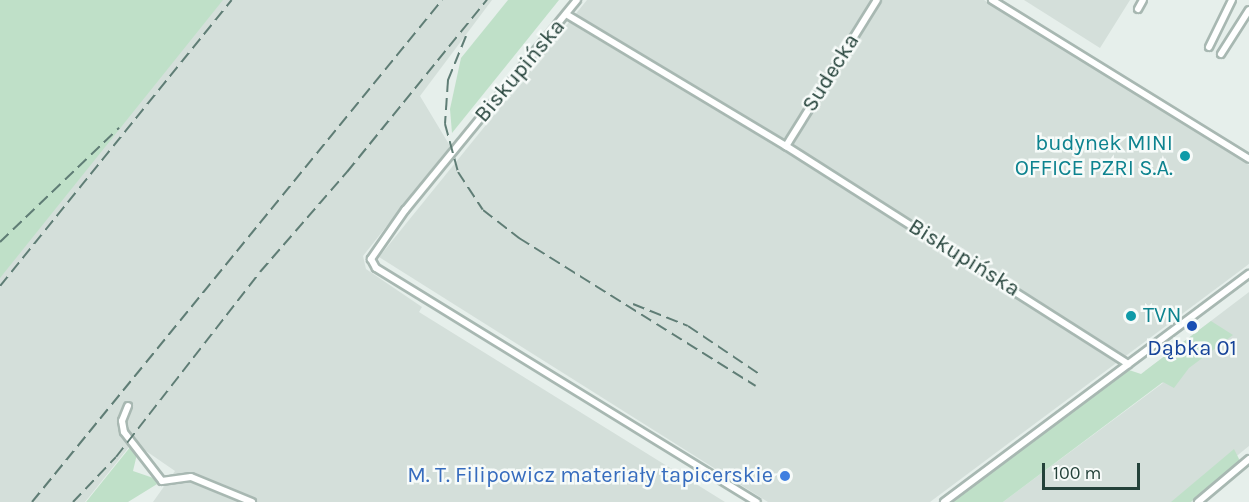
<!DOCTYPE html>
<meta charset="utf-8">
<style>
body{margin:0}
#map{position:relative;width:1249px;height:502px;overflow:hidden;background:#e6efeb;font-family:Karla,sans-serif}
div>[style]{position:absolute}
.built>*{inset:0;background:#d4dfda}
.green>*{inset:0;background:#bfe0c8}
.roads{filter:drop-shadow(2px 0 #a8b8b2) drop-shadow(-2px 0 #a8b8b2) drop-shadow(0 2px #a8b8b2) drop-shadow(0 -2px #a8b8b2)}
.minor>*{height:6px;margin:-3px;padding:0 3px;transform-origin:3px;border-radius:3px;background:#fff}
.rail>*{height:2px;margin-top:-1px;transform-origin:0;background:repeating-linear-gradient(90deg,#5f7d75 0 12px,transparent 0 18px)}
.dots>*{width:16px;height:16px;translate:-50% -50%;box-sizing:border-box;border:3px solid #f7fbf9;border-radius:50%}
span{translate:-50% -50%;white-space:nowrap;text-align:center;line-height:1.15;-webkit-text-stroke:5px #f7fbf9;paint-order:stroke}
.street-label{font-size:22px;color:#24423a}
.culture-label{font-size:22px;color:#0d838f}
.right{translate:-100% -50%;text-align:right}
.left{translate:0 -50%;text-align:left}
.transit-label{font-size:22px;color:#164399}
.shop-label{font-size:22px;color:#366cbe}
.scale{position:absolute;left:1042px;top:463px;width:98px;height:27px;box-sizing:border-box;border:3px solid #24423a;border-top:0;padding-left:8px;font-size:18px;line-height:21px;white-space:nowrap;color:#24423a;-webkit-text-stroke:4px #f7fbf9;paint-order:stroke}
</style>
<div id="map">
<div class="built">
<i style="clip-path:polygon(0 0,492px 0,420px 96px,450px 146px,363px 256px,366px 269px,422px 307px,419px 312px,725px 502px,153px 502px,175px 471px,133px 442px,85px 502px,0 502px)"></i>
<i style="clip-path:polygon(587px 0,984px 0,1249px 165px,1249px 264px,930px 502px,768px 502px,379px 257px)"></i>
<i style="clip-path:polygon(1024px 0,1130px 0,1100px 48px)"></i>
<i style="clip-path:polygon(1249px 292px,1249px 446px,1180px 502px,1003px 502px,1163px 383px,1145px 371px)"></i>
</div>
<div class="green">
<i style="clip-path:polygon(0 0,223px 0,0 278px)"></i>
<i style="clip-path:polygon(508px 0,559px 0,452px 133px,450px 109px,461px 58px)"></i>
<i style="clip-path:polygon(1211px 321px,1233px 335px,1189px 368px,1174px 388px,1163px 382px,1003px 502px,952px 502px,1129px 370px,1141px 374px)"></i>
<i style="clip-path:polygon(131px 446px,137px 454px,133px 471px,162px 481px,128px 502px,86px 502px)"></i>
<i style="clip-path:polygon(1234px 449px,1240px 461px,1191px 502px,1171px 502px)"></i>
</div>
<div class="roads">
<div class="minor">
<i style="left:577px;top:0;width:271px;rotate:129.3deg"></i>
<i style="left:405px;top:210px;width:60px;rotate:124.8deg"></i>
<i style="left:371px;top:259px;width:10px;rotate:61deg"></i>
<i style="left:376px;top:268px;width:447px;rotate:31.6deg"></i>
<i style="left:992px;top:0;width:302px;rotate:31.7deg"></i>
<i style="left:1138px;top:9px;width:10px;rotate:-61deg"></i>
<i style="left:566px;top:14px;width:257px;rotate:31deg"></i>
<i style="left:786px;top:146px;width:406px;rotate:32.5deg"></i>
<i style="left:1209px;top:47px;width:52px;rotate:-63.9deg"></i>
<i style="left:1221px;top:54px;width:52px;rotate:-57.5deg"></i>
<i style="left:786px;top:146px;width:172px;rotate:-58.1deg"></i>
<i style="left:128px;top:406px;width:16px;rotate:112deg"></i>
<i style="left:122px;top:421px;width:11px;rotate:80deg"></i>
<i style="left:124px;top:432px;width:62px;rotate:52.2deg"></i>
<i style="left:162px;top:481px;width:29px;rotate:-8deg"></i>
<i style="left:191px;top:477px;width:66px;rotate:22.3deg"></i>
<i style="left:944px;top:502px;width:381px;rotate:-36.8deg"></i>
<i style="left:1198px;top:502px;width:67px;rotate:-40.1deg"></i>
</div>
</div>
<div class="rail">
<i style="left:466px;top:36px;width:48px;rotate:112.2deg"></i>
<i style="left:448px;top:80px;width:44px;rotate:93.9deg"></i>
<i style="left:445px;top:124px;width:50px;rotate:74.8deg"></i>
<i style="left:458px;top:172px;width:45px;rotate:56.7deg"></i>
<i style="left:483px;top:210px;width:46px;rotate:37.9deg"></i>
<i style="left:519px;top:238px;width:279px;rotate:32deg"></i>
<i style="left:0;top:242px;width:165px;rotate:-43.8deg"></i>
<i style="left:0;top:286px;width:368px;rotate:-51deg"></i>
<i style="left:633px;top:304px;width:59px;rotate:21.8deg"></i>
<i style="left:688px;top:326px;width:89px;rotate:34deg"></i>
<i style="left:32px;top:502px;width:648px;rotate:-50.76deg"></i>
<i style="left:73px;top:502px;width:62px;rotate:-46.3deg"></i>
<i style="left:116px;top:457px;width:234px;rotate:-52.1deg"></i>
<i style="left:260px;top:272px;width:133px;rotate:-49deg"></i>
<i style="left:347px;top:172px;width:222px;rotate:-50.9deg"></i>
</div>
<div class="dots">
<i style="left:1185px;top:156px;background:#0f9aa8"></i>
<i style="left:1131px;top:316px;background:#0f9aa8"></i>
<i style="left:1192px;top:326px;background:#1a4fb4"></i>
<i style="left:785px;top:476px;background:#3f7fe0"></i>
</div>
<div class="street-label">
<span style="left:520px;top:71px;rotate:-50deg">Biskupińska</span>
<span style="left:831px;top:73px;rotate:-58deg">Sudecka</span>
<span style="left:964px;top:258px;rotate:32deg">Biskupińska</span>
</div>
<div class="culture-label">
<span class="right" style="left:1173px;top:156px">budynek MINI<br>OFFICE PZRI S.A.</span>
<span class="left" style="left:1143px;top:316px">TVN</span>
</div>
<div class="transit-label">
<span style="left:1192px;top:349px">Dąbka 01</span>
</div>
<div class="shop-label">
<span class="right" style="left:773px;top:476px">M. T. Filipowicz materiały tapicerskie</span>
</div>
<div class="scale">100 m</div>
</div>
